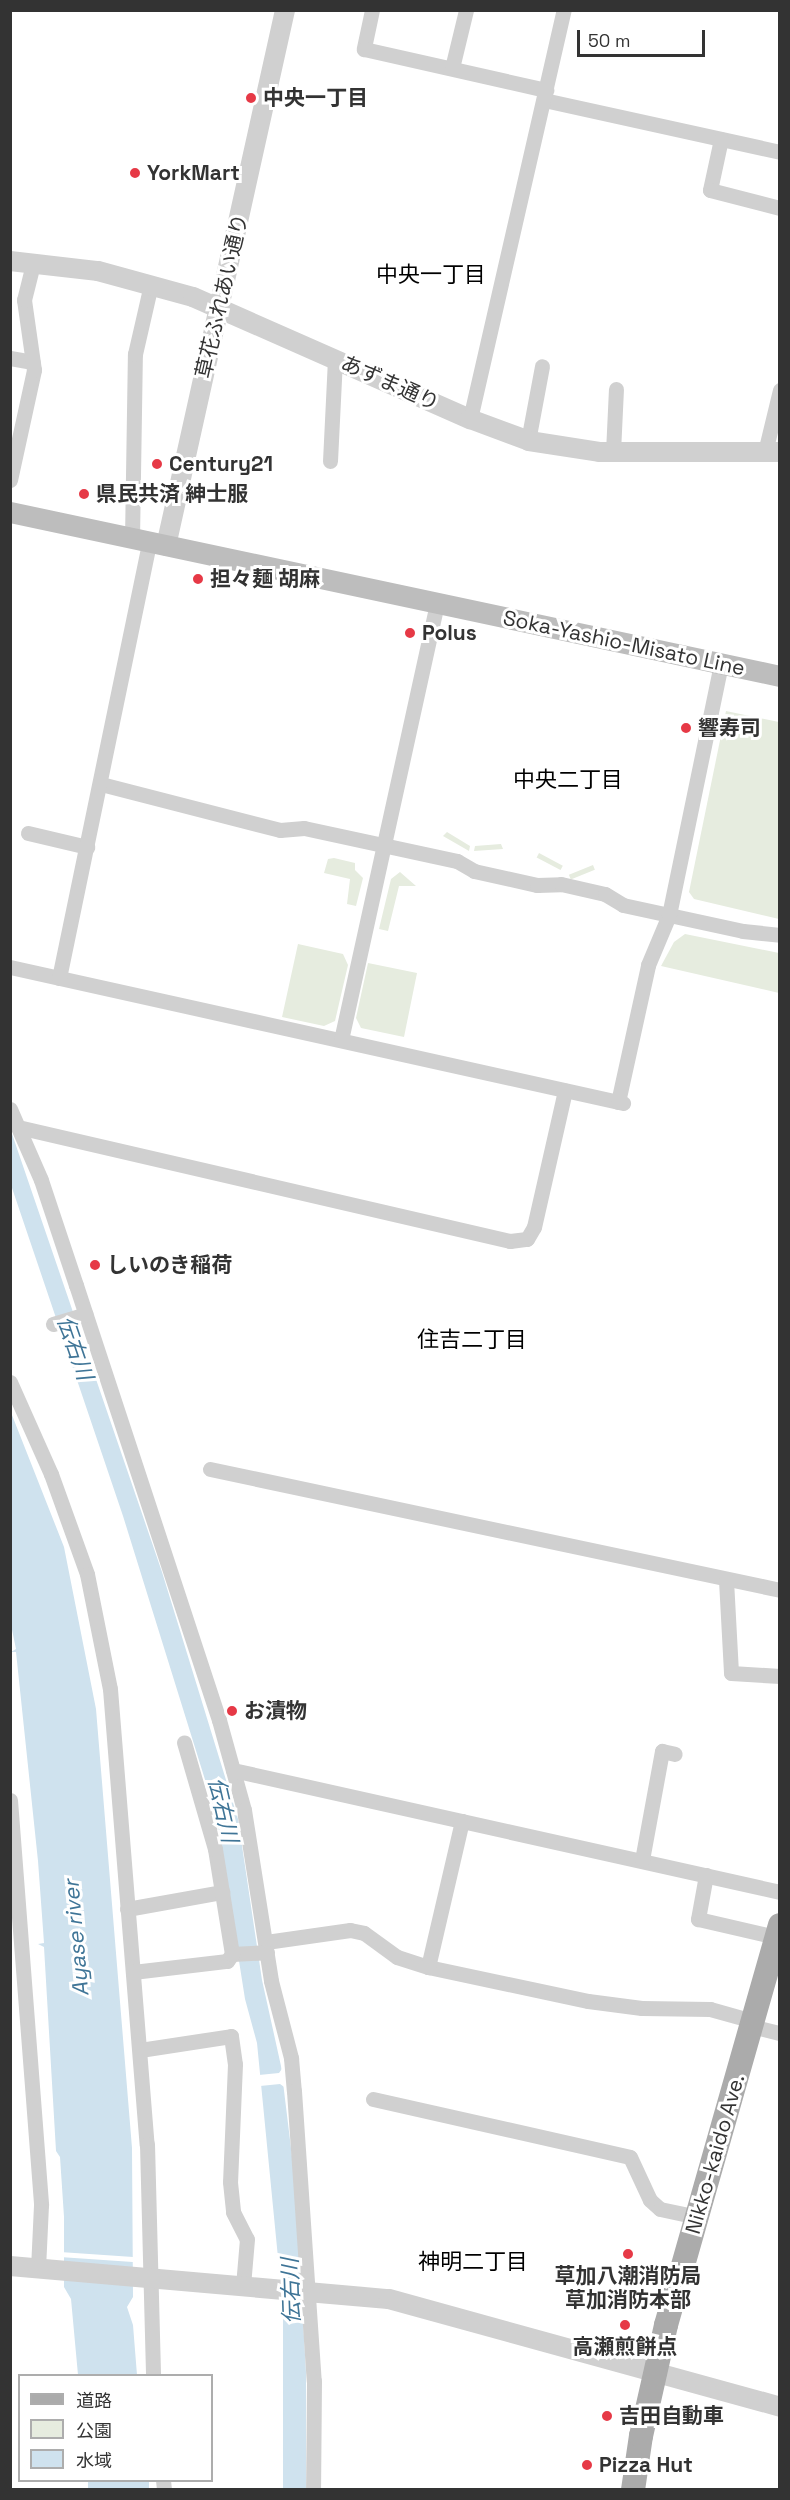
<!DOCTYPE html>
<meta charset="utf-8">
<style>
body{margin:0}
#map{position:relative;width:790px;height:2500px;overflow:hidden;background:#fff;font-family:"Space Grotesk","Noto Sans JP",sans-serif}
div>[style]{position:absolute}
.green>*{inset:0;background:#e6ecdf;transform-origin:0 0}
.water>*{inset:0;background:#cfe2ee;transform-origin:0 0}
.pier>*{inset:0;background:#fff;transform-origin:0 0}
.minor>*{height:15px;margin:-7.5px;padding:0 7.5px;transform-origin:7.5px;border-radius:7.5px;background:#d0d0d0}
.tertiary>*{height:20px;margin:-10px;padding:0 10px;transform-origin:10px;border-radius:10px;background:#d0d0d0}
.secondary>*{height:21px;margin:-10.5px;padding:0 10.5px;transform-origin:10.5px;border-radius:10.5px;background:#bdbdbd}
.primary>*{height:24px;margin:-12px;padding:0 12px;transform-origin:12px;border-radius:12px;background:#ababab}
.dots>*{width:16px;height:16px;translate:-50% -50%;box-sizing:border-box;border:3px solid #fff;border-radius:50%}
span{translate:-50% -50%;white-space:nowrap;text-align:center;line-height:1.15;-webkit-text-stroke:6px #fff;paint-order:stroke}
.poi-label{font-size:21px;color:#333;font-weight:700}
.left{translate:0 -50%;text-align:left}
.street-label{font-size:21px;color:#333}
.neighbourhood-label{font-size:22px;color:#000}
.water-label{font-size:22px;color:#3f7597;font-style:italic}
.frame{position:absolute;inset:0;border:12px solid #333;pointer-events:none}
.legend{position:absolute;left:18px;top:2374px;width:195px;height:108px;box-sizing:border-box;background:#fff;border:2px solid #adadad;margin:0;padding:8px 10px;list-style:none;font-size:18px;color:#333}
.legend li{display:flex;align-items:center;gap:12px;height:30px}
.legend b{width:30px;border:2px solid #adadad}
.scale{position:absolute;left:577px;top:30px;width:128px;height:27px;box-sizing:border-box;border:3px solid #333;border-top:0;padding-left:8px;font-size:18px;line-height:21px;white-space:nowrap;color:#333;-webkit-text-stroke:4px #fff;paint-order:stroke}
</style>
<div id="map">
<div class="green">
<i style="clip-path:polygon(726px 711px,779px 722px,779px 919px,694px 899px,689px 892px)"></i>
<i style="clip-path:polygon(447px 832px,470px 846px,469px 851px,443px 836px)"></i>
<i style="clip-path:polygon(501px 844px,503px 849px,474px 851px,475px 846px)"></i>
<i style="left:539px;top:853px;width:27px;height:5px;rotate:28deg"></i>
<i style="clip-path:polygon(334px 858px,355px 863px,355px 870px,363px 878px,356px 906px,347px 904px,350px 879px,324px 873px,328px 859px)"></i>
<i style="left:593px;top:865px;width:5px;height:26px;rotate:68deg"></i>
<i style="clip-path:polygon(400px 872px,416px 886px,399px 886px,388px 931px,379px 929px,391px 879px)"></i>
<i style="clip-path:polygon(685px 934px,779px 953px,779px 993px,661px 966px,674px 942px)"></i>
<i style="clip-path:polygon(298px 944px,343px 954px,348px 965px,335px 1021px,324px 1026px,282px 1017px)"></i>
<i style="clip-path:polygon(368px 963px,417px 973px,404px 1037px,361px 1028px,356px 1018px)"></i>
</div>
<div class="water">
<i style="clip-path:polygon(10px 1128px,162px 1572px,238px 1819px,262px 1980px,281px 2066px,295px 2181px,306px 2372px,306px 2489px,283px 2489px,283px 2279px,279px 2268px,257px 2043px,245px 1999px,216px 1815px,123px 1516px,11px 1185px)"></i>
<i style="clip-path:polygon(10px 1410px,64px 1547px,96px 1709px,132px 2148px,133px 2297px,127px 2307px,133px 2325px,137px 2375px,78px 2375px,71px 2299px,64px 2287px,64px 2217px,60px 2157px,56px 2151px,44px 1947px,38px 1944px,44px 1943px,38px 1861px,16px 1652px,11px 1652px,16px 1649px,10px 1620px)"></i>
<i style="left:88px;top:2481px;width:61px;height:8px"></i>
</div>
<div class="pier">
<i style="clip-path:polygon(284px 2066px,287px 2089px,280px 2084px,260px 2086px,259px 2075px,279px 2073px)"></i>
<i style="left:60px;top:2252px;width:77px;height:5px;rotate:4deg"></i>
</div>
<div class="minor">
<i style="left:372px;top:10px;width:40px;rotate:102deg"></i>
<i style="left:364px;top:49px;width:187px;rotate:12.7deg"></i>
<i style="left:452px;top:68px;width:60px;rotate:-76.4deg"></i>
<i style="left:544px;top:100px;width:242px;rotate:12.4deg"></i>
<i style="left:721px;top:139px;width:52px;rotate:102.2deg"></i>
<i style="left:710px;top:190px;width:72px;rotate:14.4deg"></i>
<i style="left:10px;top:358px;width:23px;rotate:10deg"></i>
<i style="left:470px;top:419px;width:420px;rotate:-77.1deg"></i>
<i style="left:528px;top:441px;width:76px;rotate:-79.4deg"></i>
<i style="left:613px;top:452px;width:63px;rotate:-87.3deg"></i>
<i style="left:765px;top:452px;width:64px;rotate:-76.4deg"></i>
<i style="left:330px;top:461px;width:103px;rotate:-87.2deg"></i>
<i style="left:10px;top:480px;width:113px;rotate:-77.7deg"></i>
<i style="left:34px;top:370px;width:71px;rotate:-98.1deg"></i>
<i style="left:24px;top:300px;width:38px;rotate:-76deg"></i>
<i style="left:132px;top:539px;width:185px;rotate:-89.1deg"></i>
<i style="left:135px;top:354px;width:72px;rotate:-77.1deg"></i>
<i style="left:101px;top:784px;width:185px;rotate:14.4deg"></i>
<i style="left:280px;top:830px;width:24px;rotate:-5deg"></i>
<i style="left:304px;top:828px;width:157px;rotate:12.2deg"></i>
<i style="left:457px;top:861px;width:20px;rotate:30deg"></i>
<i style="left:474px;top:871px;width:65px;rotate:12.5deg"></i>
<i style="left:537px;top:885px;width:24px;rotate:-2deg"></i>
<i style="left:561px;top:884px;width:45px;rotate:12.8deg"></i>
<i style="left:605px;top:894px;width:21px;rotate:31deg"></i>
<i style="left:623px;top:905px;width:123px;rotate:12.2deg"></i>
<i style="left:743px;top:931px;width:37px;rotate:6deg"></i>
<i style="left:28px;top:833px;width:61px;rotate:13.3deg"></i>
<i style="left:10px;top:967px;width:628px;rotate:12.51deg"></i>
<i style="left:59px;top:978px;width:444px;rotate:-78.3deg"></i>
<i style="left:341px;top:1040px;width:448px;rotate:-77.6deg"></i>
<i style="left:618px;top:1102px;width:140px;rotate:-77.6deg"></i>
<i style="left:648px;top:965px;width:54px;rotate:-67.2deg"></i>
<i style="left:669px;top:915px;width:256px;rotate:-78.3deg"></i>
<i style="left:10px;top:1109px;width:77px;rotate:66.4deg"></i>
<i style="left:41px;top:1180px;width:111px;rotate:71.6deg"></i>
<i style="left:76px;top:1285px;width:458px;rotate:71.8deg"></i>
<i style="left:219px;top:1720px;width:93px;rotate:74.5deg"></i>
<i style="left:244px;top:1810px;width:173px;rotate:81deg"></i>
<i style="left:271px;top:1981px;width:80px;rotate:75.4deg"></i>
<i style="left:291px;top:2058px;width:33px;rotate:85deg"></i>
<i style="left:294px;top:2091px;width:291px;rotate:86.1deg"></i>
<i style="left:314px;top:2381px;width:109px;rotate:90.5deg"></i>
<i style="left:18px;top:1127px;width:505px;rotate:13.05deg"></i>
<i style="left:510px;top:1241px;width:17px;rotate:-7deg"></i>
<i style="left:527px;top:1239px;width:14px;rotate:-60deg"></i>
<i style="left:534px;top:1227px;width:140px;rotate:-77.2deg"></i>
<i style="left:53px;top:1324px;width:34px;rotate:-17deg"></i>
<i style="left:10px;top:1382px;width:101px;rotate:66deg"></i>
<i style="left:51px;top:1474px;width:106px;rotate:70.2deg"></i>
<i style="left:87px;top:1574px;width:117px;rotate:78.7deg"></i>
<i style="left:110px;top:1689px;width:457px;rotate:85.4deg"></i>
<i style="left:147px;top:2144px;width:232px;rotate:88.5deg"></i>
<i style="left:210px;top:1469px;width:583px;rotate:11.98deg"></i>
<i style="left:726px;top:1580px;width:93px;rotate:86.9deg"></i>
<i style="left:731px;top:1673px;width:49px;rotate:3.5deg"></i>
<i style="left:233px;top:1770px;width:560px;rotate:12.57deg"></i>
<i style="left:10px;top:1800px;width:406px;rotate:85.6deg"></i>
<i style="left:41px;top:2205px;width:63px;rotate:92.7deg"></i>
<i style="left:642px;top:1860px;width:111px;rotate:-79.6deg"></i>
<i style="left:662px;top:1751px;width:13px;rotate:13deg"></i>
<i style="left:706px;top:1875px;width:45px;rotate:100.3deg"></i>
<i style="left:698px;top:1919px;width:80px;rotate:13deg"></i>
<i style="left:127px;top:1909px;width:97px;rotate:-10.1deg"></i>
<i style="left:266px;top:1942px;width:85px;rotate:-8.1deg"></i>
<i style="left:350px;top:1930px;width:14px;rotate:12deg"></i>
<i style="left:364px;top:1933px;width:41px;rotate:36deg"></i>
<i style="left:397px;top:1957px;width:33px;rotate:18deg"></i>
<i style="left:428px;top:1967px;width:164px;rotate:12deg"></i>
<i style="left:588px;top:2001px;width:54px;rotate:7.4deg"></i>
<i style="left:642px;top:2008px;width:68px;rotate:0.8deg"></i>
<i style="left:710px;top:2009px;width:45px;rotate:15.6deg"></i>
<i style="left:232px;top:1954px;width:35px;rotate:-3deg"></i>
<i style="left:428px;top:1967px;width:150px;rotate:-76.9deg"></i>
<i style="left:133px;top:1972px;width:95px;rotate:-6.7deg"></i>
<i style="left:227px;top:1961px;width:9px;rotate:-54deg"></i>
<i style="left:232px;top:1954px;width:106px;rotate:-99.2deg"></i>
<i style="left:215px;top:1849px;width:111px;rotate:-106.2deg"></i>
<i style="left:751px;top:2026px;width:30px;rotate:14deg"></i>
<i style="left:140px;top:2050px;width:92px;rotate:-8.7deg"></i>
<i style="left:231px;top:2036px;width:28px;rotate:82deg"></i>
<i style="left:235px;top:2064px;width:118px;rotate:92.4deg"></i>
<i style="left:230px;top:2182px;width:30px;rotate:84deg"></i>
<i style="left:233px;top:2212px;width:30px;rotate:63deg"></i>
<i style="left:247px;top:2239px;width:47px;rotate:94.9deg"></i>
<i style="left:373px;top:2099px;width:263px;rotate:12.7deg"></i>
<i style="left:630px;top:2157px;width:47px;rotate:65.1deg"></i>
<i style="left:650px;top:2200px;width:13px;rotate:42deg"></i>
<i style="left:660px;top:2209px;width:38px;rotate:12deg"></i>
<i style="left:163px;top:2480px;width:10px;rotate:84deg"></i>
</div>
<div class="tertiary">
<i style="left:10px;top:261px;width:89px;rotate:6.5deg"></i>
<i style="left:98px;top:271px;width:98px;rotate:15.3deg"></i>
<i style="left:193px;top:297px;width:303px;rotate:23.8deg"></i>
<i style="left:470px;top:419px;width:63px;rotate:20.4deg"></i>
<i style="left:529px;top:441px;width:71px;rotate:8.9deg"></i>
<i style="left:599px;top:452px;width:181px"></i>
<i style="left:166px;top:546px;width:549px;rotate:-77.48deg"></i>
<i style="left:10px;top:2266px;width:380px;rotate:5deg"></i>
<i style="left:389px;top:2299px;width:406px;rotate:15.4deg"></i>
</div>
<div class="secondary">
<i style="left:10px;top:512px;width:787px;rotate:12.02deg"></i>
</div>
<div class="primary">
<i style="left:633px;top:2490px;width:55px;rotate:-81.6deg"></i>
<i style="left:641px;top:2436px;width:114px;rotate:-77.3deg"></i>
<i style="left:666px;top:2325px;width:416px;rotate:-74.1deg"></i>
</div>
<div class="dots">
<i style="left:251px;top:98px;background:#e63946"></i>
<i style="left:135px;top:173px;background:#e63946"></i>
<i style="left:157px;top:464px;background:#e63946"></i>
<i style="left:84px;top:494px;background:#e63946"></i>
<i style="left:198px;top:579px;background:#e63946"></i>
<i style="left:410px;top:633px;background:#e63946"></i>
<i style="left:686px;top:728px;background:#e63946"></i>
<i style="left:95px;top:1265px;background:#e63946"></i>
<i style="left:232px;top:1711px;background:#e63946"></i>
<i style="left:628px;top:2254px;background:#e63946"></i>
<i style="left:625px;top:2325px;background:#e63946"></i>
<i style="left:607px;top:2416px;background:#e63946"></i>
<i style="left:587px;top:2465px;background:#e63946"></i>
</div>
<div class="poi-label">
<span class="left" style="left:263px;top:98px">中央一丁目</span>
<span class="left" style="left:147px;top:173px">YorkMart</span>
<span class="left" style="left:169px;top:464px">Century21</span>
<span class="left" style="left:96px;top:494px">県民共済 紳士服</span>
<span class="left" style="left:210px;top:579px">担々麺 胡麻</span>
<span class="left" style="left:422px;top:633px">Polus</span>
<span class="left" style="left:698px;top:728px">響寿司</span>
<span class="left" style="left:107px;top:1265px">しいのき稲荷</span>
<span class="left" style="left:244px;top:1711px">お漬物</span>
<span style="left:628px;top:2288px">草加八潮消防局<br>草加消防本部</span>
<span style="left:625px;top:2347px">高瀬煎餅点</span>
<span class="left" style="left:619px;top:2416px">吉田自動車</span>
<span class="left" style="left:599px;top:2465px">Pizza Hut</span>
</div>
<div class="street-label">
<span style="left:222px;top:296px;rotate:-77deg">草花ふれあい通り</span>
<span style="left:390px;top:383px;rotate:24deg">あずま通り</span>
<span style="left:624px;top:643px;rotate:12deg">Soka-Yashio-Misato Line</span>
<span style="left:715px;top:2154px;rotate:-74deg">Nikko-kaido Ave.</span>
</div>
<div class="neighbourhood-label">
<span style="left:431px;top:275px">中央一丁目</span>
<span style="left:568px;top:780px">中央二丁目</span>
<span style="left:472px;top:1340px">住吉二丁目</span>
<span style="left:473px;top:2262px">神明二丁目</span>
</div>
<div class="water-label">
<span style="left:75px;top:1348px;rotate:71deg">伝右川</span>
<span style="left:223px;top:1810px;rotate:77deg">伝右川</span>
<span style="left:76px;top:1938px;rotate:-95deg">Ayase river</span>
<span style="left:291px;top:2291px;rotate:-92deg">伝右川</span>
</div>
<div class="frame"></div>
<ul class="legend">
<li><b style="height:8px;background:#ababab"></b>道路</li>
<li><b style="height:16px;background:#e6ecdf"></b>公園</li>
<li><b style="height:16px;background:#cfe2ee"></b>水域</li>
</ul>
<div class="scale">50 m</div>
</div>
